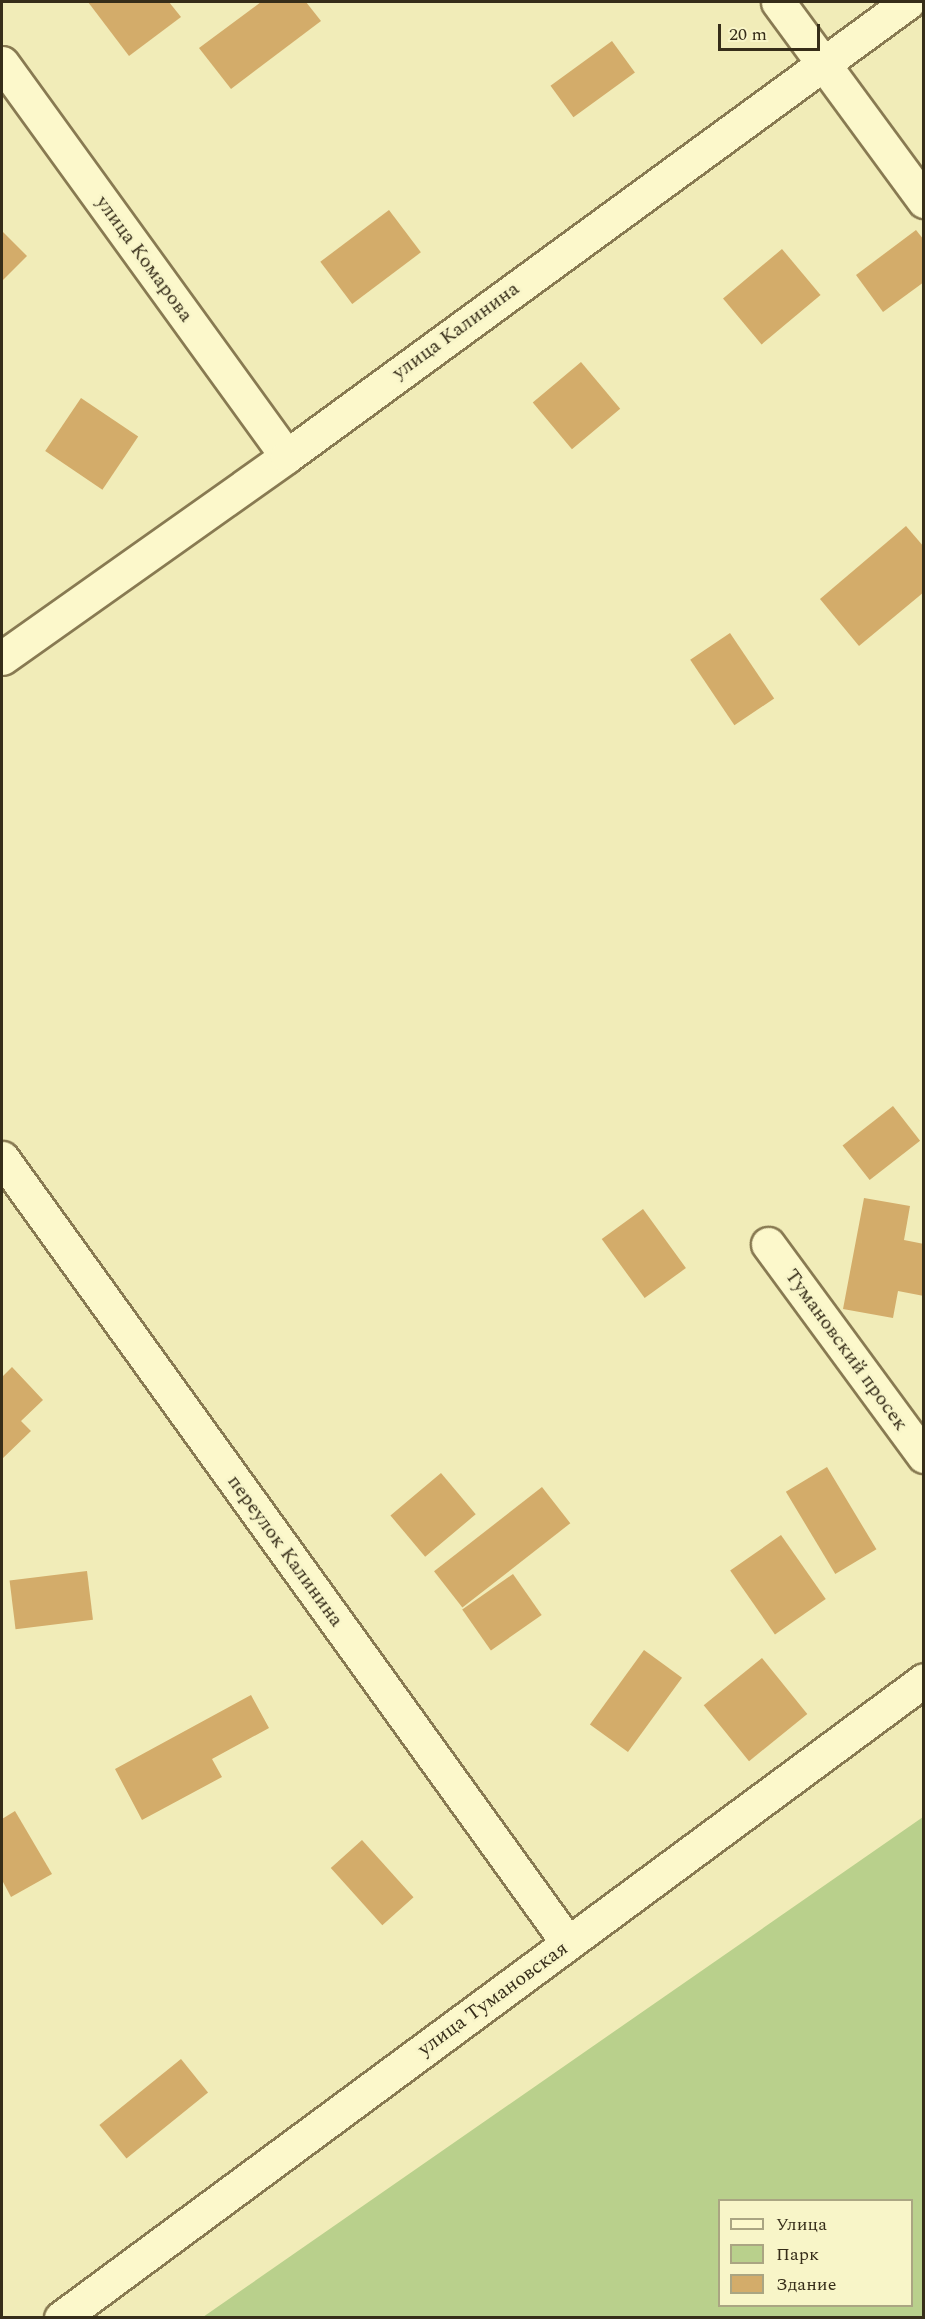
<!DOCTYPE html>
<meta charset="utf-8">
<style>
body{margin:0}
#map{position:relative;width:925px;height:2319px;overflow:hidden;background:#f1ecb8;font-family:Spectral,serif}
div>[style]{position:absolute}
.green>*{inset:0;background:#b9d08c}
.building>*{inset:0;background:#d3ac6a;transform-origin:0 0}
.roads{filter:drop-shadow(2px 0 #887a52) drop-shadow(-2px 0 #887a52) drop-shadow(0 2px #887a52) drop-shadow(0 -2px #887a52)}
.minor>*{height:33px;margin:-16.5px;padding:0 16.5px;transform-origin:16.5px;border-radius:16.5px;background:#fcf8cb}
span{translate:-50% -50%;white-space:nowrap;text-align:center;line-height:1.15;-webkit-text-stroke:5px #f8f5c8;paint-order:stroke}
.street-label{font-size:20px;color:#362d19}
.frame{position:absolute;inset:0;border:3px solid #362d19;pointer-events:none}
.legend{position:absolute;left:718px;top:2199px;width:195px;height:108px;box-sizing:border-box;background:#f8f5c8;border:2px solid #aaa582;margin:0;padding:8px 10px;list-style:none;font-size:18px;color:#362d19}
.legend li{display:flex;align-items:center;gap:12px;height:30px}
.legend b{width:30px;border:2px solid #aaa582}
.scale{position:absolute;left:718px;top:24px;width:102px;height:27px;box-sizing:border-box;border:3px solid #362d19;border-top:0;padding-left:8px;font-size:18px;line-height:21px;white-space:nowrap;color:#362d19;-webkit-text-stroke:4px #f8f5c8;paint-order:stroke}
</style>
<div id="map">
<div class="green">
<i style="clip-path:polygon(evenodd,923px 1817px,923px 2317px,203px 2317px,923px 1817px,720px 2200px,912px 2200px,912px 2306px,720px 2306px,720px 2200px)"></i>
</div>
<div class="building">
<i style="clip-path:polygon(88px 2px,169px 2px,181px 17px,129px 56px)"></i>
<i style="clip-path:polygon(261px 2px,306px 2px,321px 21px,231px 89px,199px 48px)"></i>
<i style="left:612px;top:41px;width:39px;height:76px;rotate:54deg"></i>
<i style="left:389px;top:210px;width:53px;height:86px;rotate:53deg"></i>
<i style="clip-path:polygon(916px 230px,924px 240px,924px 282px,883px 312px,856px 275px)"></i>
<i style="clip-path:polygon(2px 231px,27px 256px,2px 281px)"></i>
<i style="left:782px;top:249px;width:60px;height:77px;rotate:50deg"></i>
<i style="left:581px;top:362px;width:61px;height:63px;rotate:50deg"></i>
<i style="left:81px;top:398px;width:69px;height:64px;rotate:34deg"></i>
<i style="clip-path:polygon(906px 526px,924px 547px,924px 592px,859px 646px,820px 599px)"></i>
<i style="left:730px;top:633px;width:79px;height:48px;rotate:56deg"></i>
<i style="left:893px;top:1106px;width:44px;height:64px;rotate:52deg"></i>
<i style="clip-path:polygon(864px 1198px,910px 1206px,904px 1240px,924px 1244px,924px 1296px,898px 1291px,893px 1318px,843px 1309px)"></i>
<i style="left:643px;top:1209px;width:73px;height:51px;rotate:54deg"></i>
<i style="clip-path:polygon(12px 1367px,43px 1400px,21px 1421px,31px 1431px,2px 1459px,2px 1377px)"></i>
<i style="left:827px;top:1467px;width:96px;height:48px;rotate:59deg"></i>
<i style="left:441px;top:1473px;width:54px;height:66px;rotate:50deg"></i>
<i style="left:542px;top:1487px;width:46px;height:137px;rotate:52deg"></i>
<i style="left:781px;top:1535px;width:78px;height:62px;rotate:55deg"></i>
<i style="left:87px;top:1571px;width:49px;height:78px;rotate:83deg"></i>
<i style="left:513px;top:1574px;width:50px;height:62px;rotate:55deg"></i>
<i style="left:644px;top:1650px;width:47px;height:92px;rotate:36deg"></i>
<i style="left:762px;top:1658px;width:72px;height:75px;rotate:51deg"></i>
<i style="clip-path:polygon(251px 1695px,269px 1728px,212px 1759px,222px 1777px,142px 1820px,115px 1769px)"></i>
<i style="clip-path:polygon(15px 1811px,52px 1874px,11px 1897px,2px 1880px,2px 1819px)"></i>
<i style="left:362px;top:1840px;width:77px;height:42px;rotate:48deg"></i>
<i style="left:181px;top:2059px;width:43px;height:105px;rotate:51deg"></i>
</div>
<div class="roads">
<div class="minor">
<i style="left:778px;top:2px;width:247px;rotate:53.7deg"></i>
<i style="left:2px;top:63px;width:485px;rotate:54.1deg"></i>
<i style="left:2px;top:658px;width:349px;rotate:-35.3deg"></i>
<i style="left:287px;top:456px;width:769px;rotate:-36.17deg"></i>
<i style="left:2px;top:1158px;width:968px;rotate:54.21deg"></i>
<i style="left:768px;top:1244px;width:263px;rotate:53.7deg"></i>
<i style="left:61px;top:2318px;width:1073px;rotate:-36.47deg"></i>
</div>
</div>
<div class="street-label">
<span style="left:144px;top:259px;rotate:54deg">улица Комарова</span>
<span style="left:456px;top:331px;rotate:-36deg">улица Калинина</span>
<span style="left:846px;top:1350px;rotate:54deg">Тумановский просек</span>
<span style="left:285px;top:1551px;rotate:54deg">переулок Калинина</span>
<span style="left:493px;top:1999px;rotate:-36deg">улица Тумановская</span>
</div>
<div class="frame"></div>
<ul class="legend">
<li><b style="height:8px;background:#fcf8cb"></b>Улица</li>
<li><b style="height:16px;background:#b9d08c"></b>Парк</li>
<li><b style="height:16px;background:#d3ac6a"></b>Здание</li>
</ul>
<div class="scale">20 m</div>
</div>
